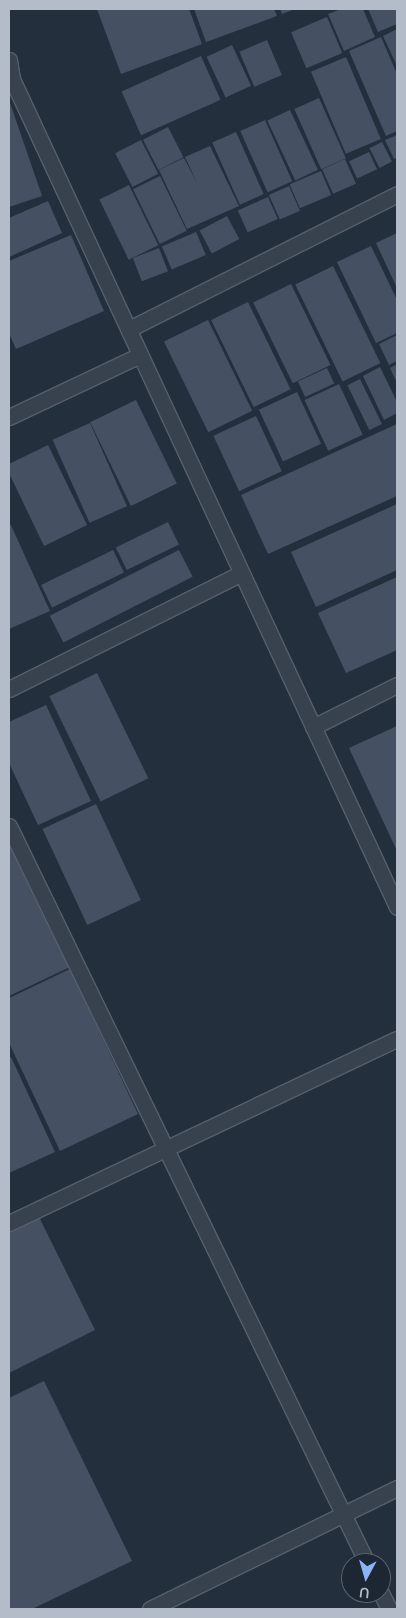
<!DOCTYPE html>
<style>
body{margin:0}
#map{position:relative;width:406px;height:1618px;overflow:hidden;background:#242f3e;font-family:"Nunito Sans",sans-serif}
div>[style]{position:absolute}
.building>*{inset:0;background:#455162;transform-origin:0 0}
.roads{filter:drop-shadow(1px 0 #565f6c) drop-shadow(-1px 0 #565f6c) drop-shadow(0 1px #565f6c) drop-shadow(0 -1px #565f6c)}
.service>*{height:15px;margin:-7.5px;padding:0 7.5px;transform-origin:7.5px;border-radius:7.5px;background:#38414e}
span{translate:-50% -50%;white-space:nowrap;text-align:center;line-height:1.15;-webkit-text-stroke:5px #1d2633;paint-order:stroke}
.frame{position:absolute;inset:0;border:10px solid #b4bcc9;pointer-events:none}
.north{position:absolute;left:341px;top:1553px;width:50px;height:50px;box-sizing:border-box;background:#1d2633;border:1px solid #59626f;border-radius:50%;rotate:186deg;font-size:14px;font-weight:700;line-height:20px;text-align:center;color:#b4bcc9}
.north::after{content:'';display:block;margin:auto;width:18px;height:22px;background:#8ab4f8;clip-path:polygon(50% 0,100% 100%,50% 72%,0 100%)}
</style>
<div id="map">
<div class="building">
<i style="clip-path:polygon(97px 9px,189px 9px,202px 44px,121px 74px)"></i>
<i style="clip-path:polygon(194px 9px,274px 9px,277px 16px,206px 42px)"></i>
<i style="clip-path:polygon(280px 9px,295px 9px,282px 14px)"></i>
<i style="clip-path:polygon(341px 9px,363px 9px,375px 37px,344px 51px,328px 14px)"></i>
<i style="clip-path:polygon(368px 9px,397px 9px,397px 24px,378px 32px)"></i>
<i style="left:327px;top:17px;width:39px;height:39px;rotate:67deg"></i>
<i style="clip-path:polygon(397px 29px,397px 66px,383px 36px)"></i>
<i style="clip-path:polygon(381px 37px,397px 74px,397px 131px,386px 136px,349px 51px)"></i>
<i style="left:267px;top:40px;width:38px;height:30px;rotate:67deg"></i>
<i style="left:232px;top:45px;width:45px;height:28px;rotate:65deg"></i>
<i style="left:201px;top:56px;width:48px;height:87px;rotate:66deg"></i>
<i style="left:346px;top:57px;width:89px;height:38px;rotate:67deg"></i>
<i style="left:319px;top:98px;width:66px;height:27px;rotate:66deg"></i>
<i style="clip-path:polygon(9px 100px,42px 196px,9px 207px)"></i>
<i style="left:290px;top:110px;width:66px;height:25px;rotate:65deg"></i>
<i style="left:265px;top:120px;width:67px;height:27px;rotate:66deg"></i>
<i style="left:168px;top:127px;width:34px;height:28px;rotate:63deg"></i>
<i style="left:236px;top:132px;width:68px;height:26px;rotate:66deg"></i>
<i style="clip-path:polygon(397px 135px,397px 158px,394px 159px,385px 140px)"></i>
<i style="left:141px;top:140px;width:38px;height:29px;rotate:63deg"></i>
<i style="left:382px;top:142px;width:22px;height:14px;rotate:63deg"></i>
<i style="clip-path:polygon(210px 146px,239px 206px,187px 229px,159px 170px,184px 158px,197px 183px,185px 157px)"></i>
<i style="left:369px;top:152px;width:19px;height:22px;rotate:65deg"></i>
<i style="left:345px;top:159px;width:27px;height:25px;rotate:66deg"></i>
<i style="left:321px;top:171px;width:26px;height:34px;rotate:67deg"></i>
<i style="left:160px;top:176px;width:61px;height:30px;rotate:64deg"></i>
<i style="left:129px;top:185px;width:67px;height:33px;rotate:64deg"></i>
<i style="left:289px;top:186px;width:27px;height:22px;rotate:66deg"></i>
<i style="left:268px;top:197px;width:24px;height:33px;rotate:66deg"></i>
<i style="clip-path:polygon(48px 201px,62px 233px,9px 257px,9px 218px)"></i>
<i style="left:227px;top:216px;width:26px;height:31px;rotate:62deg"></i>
<i style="left:196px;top:232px;width:25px;height:37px;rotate:67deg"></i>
<i style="clip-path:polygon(397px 233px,397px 288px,376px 243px)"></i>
<i style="clip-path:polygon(71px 235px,104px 311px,16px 349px,9px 333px,9px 261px)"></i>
<i style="clip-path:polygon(371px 246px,397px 300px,397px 333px,376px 343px,337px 262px)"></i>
<i style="left:159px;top:248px;width:25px;height:28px;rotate:69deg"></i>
<i style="left:333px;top:266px;width:108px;height:42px;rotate:64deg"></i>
<i style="left:291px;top:284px;width:90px;height:42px;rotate:64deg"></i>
<i style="left:248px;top:302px;width:97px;height:41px;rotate:64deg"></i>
<i style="left:208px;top:320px;width:101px;height:49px;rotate:64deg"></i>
<i style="clip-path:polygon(397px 335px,397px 361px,389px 365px,379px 344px)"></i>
<i style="clip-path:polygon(397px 364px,397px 383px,390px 368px)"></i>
<i style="clip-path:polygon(380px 367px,397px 402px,397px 413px,384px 420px,363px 376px)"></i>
<i style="left:327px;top:368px;width:17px;height:32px;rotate:65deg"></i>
<i style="left:360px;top:379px;width:50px;height:14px;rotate:64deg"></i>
<i style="left:339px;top:384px;width:56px;height:38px;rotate:65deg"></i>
<i style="left:297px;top:392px;width:57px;height:42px;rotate:65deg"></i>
<i style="left:136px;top:400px;width:93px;height:51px;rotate:64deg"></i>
<i style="left:256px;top:416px;width:61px;height:47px;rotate:65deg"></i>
<i style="left:90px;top:423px;width:91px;height:41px;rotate:66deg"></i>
<i style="clip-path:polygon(397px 424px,397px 496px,268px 554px,241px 495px)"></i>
<i style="clip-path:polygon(48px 445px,87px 525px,44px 546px,9px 473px,9px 464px)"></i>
<i style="clip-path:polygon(397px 504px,397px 570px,316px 607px,291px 552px)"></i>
<i style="clip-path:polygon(9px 521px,50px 611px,9px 629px)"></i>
<i style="left:168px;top:522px;width:25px;height:58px;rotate:64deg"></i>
<i style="left:113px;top:550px;width:25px;height:80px;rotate:64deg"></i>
<i style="left:179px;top:550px;width:30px;height:145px;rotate:63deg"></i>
<i style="clip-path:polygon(397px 577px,397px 650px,346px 673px,318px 613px)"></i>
<i style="left:97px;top:673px;width:117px;height:53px;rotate:64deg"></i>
<i style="clip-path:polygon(46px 705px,91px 801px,38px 825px,9px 763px,9px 722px)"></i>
<i style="clip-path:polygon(397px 726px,397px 851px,349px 748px)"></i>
<i style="left:96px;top:804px;width:106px;height:59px;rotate:65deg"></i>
<i style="clip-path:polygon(9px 833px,72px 966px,9px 996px)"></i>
<i style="clip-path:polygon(70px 969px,138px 1114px,60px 1151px,9px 1043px,9px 998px)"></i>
<i style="clip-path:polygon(11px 1057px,55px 1152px,9px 1173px,9px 1058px)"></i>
<i style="clip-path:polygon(38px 1215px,95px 1330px,9px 1373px,9px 1229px)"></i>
<i style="clip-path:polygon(44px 1381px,132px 1561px,32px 1609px,9px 1609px,9px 1398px)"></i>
</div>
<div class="roads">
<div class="service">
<i style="left:9px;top:60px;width:19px;rotate:81deg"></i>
<i style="left:12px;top:79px;width:913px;rotate:65.06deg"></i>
<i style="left:129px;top:329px;width:300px;rotate:-26.7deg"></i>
<i style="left:9px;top:417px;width:145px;rotate:-25.3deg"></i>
<i style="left:9px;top:689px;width:260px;rotate:-26.5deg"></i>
<i style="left:313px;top:727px;width:94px;rotate:-26.6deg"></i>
<i style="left:9px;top:826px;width:819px;rotate:64.09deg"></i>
<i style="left:9px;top:1223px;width:429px;rotate:-25.4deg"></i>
<i style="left:381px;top:1593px;width:18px;rotate:63deg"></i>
<i style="left:150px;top:1609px;width:275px;rotate:-26.1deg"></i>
</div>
</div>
<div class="frame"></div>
<div class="north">U</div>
</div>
